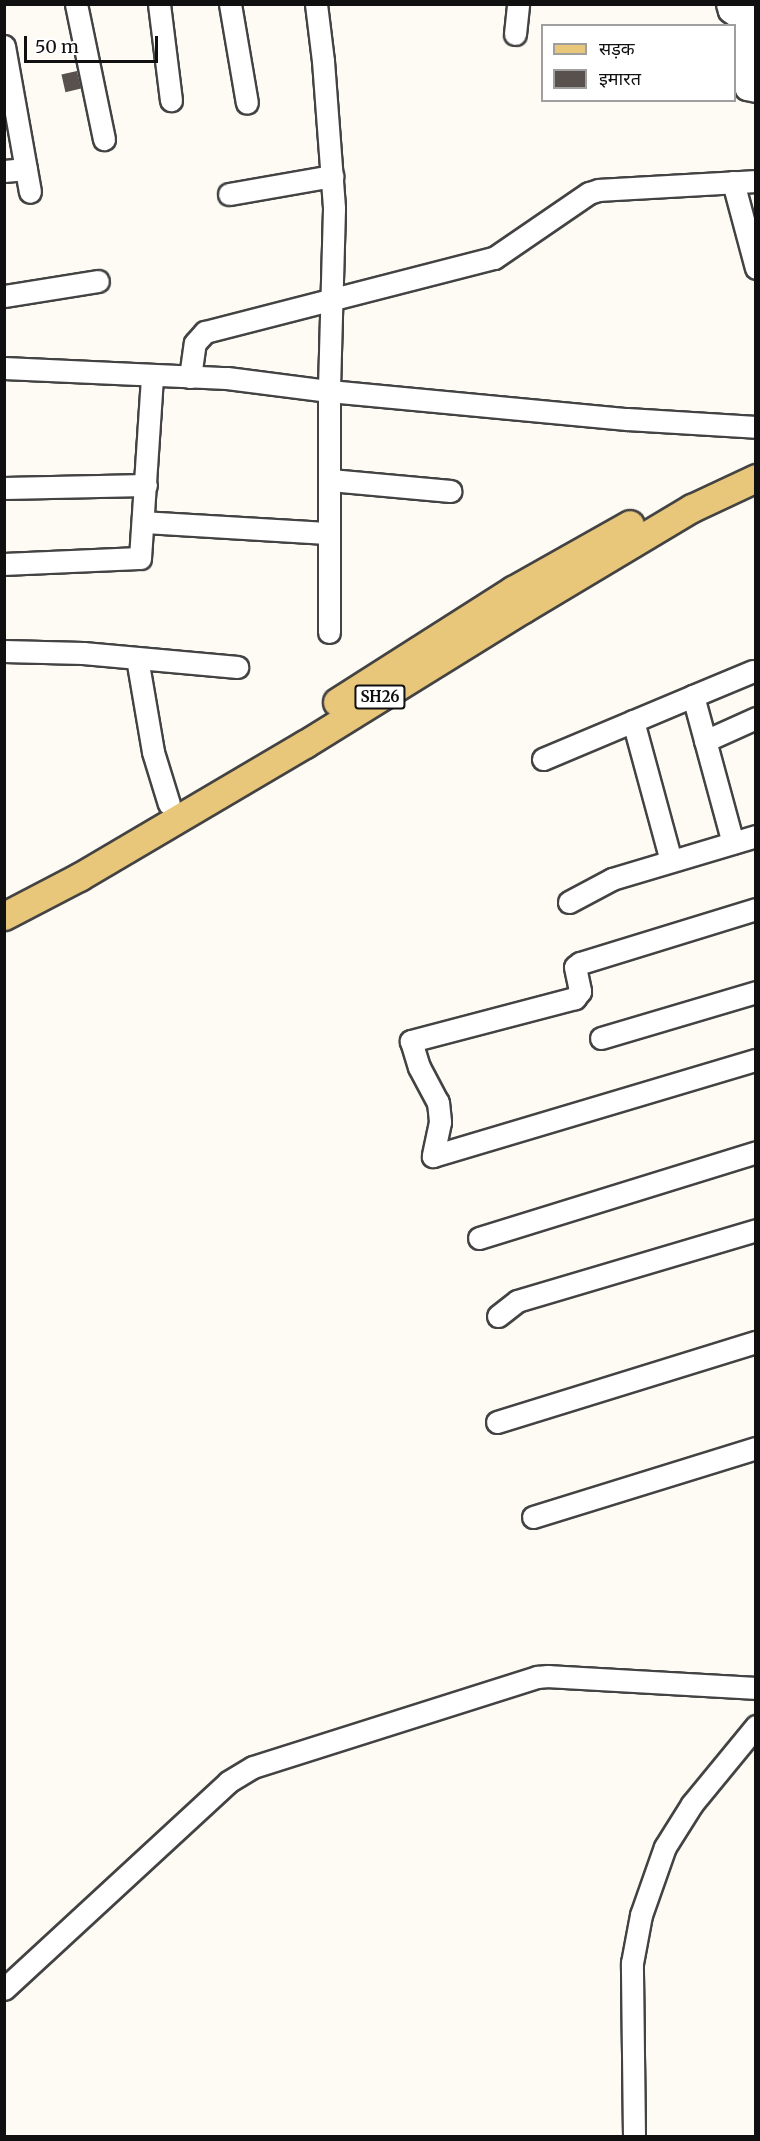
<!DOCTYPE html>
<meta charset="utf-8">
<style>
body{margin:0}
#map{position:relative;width:760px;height:2141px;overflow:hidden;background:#fefbf5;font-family:Merriweather,"Noto Sans Devanagari",serif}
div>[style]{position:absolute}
.building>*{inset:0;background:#58514e;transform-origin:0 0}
.roads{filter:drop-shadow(2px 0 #434343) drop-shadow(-2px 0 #434343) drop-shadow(0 2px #434343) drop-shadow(0 -2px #434343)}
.minor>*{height:21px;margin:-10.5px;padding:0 10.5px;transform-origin:10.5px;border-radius:10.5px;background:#fff}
.major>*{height:27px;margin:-13.5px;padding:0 13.5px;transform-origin:13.5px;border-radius:13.5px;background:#e9c77a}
span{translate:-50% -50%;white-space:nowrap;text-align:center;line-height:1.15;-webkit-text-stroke:6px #fff;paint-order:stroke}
.shield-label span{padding:2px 4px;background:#fff;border:2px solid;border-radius:4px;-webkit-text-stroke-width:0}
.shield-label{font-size:15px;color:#101010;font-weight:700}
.frame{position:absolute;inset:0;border:6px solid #101010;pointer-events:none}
.legend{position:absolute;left:541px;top:24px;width:195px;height:78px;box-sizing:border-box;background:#fff;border:2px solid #9f9f9f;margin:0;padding:8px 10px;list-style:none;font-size:18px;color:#101010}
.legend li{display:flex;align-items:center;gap:12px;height:30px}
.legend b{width:30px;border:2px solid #9f9f9f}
.scale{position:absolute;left:24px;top:36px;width:134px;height:27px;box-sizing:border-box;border:3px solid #101010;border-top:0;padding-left:8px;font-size:18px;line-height:21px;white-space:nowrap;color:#101010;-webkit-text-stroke:4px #fff;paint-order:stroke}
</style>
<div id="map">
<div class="building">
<i style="left:77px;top:71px;width:18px;height:16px;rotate:77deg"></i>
</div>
<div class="roads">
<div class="minor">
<i style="left:76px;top:4px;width:138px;rotate:78.3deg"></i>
<i style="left:159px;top:4px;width:97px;rotate:82.9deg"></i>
<i style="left:230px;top:4px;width:100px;rotate:80.3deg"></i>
<i style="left:316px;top:4px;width:57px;rotate:83deg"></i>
<i style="left:323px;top:61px;width:148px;rotate:85.7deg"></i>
<i style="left:334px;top:209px;width:182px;rotate:91.6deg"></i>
<i style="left:329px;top:391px;width:241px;rotate:90deg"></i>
<i style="left:727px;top:4px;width:7px;rotate:74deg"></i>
<i style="left:729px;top:11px;width:9px;rotate:36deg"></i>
<i style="left:736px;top:16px;width:19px;rotate:-3deg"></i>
<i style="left:744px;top:16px;width:73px;rotate:88.4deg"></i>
<i style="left:746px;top:89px;width:10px;rotate:11deg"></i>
<i style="left:515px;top:34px;width:30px;rotate:-84deg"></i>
<i style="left:4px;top:46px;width:148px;rotate:79.9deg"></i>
<i style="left:4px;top:171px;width:22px;rotate:-5deg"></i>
<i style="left:733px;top:182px;width:89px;rotate:75deg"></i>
<i style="left:229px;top:194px;width:105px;rotate:-9.9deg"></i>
<i style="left:4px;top:296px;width:95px;rotate:-9.1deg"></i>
<i style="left:4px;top:368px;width:223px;rotate:2.6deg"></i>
<i style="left:227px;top:378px;width:103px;rotate:7.3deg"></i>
<i style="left:329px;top:391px;width:299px;rotate:5.4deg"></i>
<i style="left:627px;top:419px;width:129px;rotate:3.5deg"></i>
<i style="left:190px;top:377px;width:34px;rotate:-82deg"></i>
<i style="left:195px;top:343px;width:15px;rotate:-48deg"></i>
<i style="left:205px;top:332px;width:298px;rotate:-14.4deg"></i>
<i style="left:494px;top:258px;width:115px;rotate:-34.4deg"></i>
<i style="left:589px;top:193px;width:10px;rotate:-17deg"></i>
<i style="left:599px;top:190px;width:157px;rotate:-3.3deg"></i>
<i style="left:330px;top:480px;width:121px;rotate:5.2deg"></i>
<i style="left:4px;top:488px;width:142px;rotate:-1.2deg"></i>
<i style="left:143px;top:522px;width:186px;rotate:3.4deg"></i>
<i style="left:4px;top:564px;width:136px;rotate:-2.5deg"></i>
<i style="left:140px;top:558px;width:183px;rotate:-86.2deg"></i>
<i style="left:4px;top:651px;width:79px;rotate:1.5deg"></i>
<i style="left:83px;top:653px;width:155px;rotate:5.2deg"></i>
<i style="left:137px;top:658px;width:95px;rotate:80.3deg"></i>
<i style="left:153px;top:752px;width:54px;rotate:72.9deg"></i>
<i style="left:693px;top:696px;width:65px;rotate:-22.6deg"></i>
<i style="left:633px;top:721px;width:145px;rotate:74.8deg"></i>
<i style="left:705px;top:741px;width:56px;rotate:-24.3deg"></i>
<i style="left:543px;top:759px;width:163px;rotate:-22.8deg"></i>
<i style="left:693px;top:696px;width:152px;rotate:74.8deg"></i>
<i style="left:569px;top:902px;width:49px;rotate:-28.1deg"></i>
<i style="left:612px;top:879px;width:150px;rotate:-16.6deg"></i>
<i style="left:756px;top:909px;width:184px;rotate:162.9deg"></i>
<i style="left:580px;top:963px;width:6px;rotate:141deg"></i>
<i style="left:575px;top:967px;width:25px;rotate:78deg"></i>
<i style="left:580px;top:991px;width:9px;rotate:126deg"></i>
<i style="left:575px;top:998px;width:170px;rotate:165.3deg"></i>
<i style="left:411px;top:1041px;width:27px;rotate:73deg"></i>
<i style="left:419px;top:1067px;width:40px;rotate:62deg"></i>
<i style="left:438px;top:1102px;width:20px;rotate:84deg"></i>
<i style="left:440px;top:1122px;width:35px;rotate:102deg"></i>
<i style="left:433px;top:1156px;width:337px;rotate:-16.6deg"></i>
<i style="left:601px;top:1038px;width:162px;rotate:-16.5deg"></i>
<i style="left:479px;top:1238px;width:290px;rotate:-17.2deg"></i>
<i style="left:498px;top:1316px;width:24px;rotate:-38deg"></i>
<i style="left:517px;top:1301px;width:249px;rotate:-16.5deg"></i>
<i style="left:497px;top:1422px;width:271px;rotate:-17.2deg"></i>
<i style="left:533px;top:1517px;width:233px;rotate:-17.2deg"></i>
<i style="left:4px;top:1989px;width:305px;rotate:-42.7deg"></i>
<i style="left:228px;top:1782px;width:29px;rotate:-31deg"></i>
<i style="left:253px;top:1767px;width:298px;rotate:-17.6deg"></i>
<i style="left:537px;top:1677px;width:11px;rotate:-5deg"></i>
<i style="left:548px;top:1676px;width:208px;rotate:3.3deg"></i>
<i style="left:634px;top:2136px;width:173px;rotate:-90.7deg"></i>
<i style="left:632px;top:1963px;width:49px;rotate:-79.4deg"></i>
<i style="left:641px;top:1915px;width:72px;rotate:-70.6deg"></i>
<i style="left:665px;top:1847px;width:51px;rotate:-57.9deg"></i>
<i style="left:692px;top:1804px;width:101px;rotate:-50.6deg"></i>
</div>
<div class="major">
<i style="left:337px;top:702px;width:209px;rotate:-32.5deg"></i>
<i style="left:513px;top:590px;width:134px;rotate:-29.4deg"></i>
<i style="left:4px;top:916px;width:85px;rotate:-27.5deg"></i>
<i style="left:79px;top:877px;width:262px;rotate:-30.5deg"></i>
<i style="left:305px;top:744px;width:256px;rotate:-31.8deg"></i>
<i style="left:523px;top:609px;width:197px;rotate:-30.9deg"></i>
<i style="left:692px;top:508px;width:71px;rotate:-25.1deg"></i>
</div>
</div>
<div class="shield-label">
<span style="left:380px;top:697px">SH26</span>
</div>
<div class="frame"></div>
<ul class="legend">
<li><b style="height:8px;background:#e9c77a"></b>सड़क</li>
<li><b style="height:16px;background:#58514e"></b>इमारत</li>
</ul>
<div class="scale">50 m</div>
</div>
